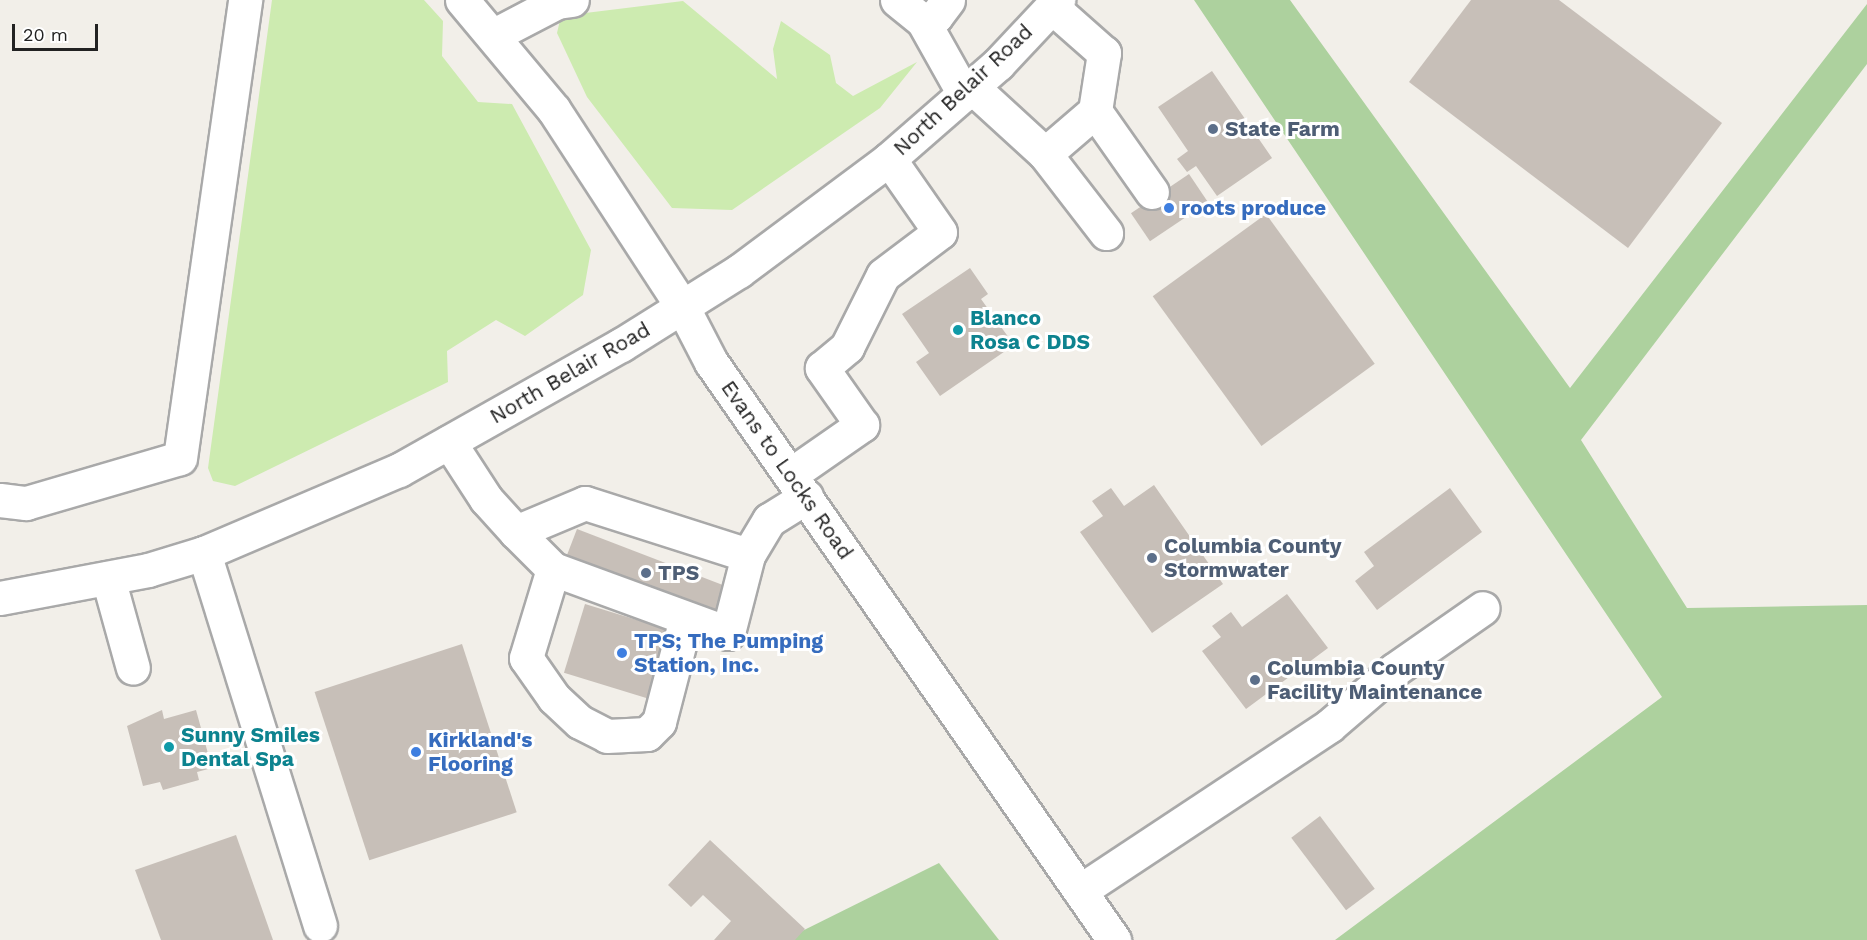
<!DOCTYPE html>
<style>
body{margin:0}
#map{position:relative;width:1867px;height:940px;overflow:hidden;background:#f2efe9;font-family:"Work Sans",sans-serif}
div>[style]{position:absolute}
.grass>*{inset:0;background:#cdebb0}
.forest>*{inset:0;background:#add19e}
.building>*{inset:0;background:#c7bfb8;transform-origin:0 0}
.roads{filter:drop-shadow(2px 0 #a9a9a9) drop-shadow(-2px 0 #a9a9a9) drop-shadow(0 2px #a9a9a9) drop-shadow(0 -2px #a9a9a9)}
.minor>*{height:33px;margin:-16.5px;padding:0 16.5px;transform-origin:16.5px;border-radius:16.5px;background:#fff}
.dots>*{width:16px;height:16px;translate:-50% -50%;box-sizing:border-box;border:3px solid #fff;border-radius:50%}
span{translate:-50% -50%;white-space:nowrap;text-align:center;line-height:1.15;-webkit-text-stroke:6px #fff;paint-order:stroke}
.street-label{font-size:21px;color:#222}
.service-label{font-size:21px;color:#4e5e75;font-weight:700}
.left{translate:0 -50%;text-align:left}
.shop-label{font-size:21px;color:#366cbe;font-weight:700}
.culture-label{font-size:21px;color:#0d838f;font-weight:700}
.scale{position:absolute;left:12px;top:24px;width:86px;height:27px;box-sizing:border-box;border:3px solid #222;border-top:0;padding-left:8px;font-size:18px;line-height:21px;white-space:nowrap;color:#222;-webkit-text-stroke:4px #fff;paint-order:stroke}
</style>
<div id="map">
<div class="grass">
<i style="clip-path:polygon(272px 0,424px 0,443px 21px,442px 56px,478px 102px,512px 104px,591px 250px,583px 295px,525px 336px,496px 320px,447px 351px,448px 382px,235px 486px,213px 481px,208px 468px)"></i>
<i style="clip-path:polygon(683px 1px,777px 79px,773px 49px,781px 21px,830px 55px,836px 83px,853px 96px,917px 62px,880px 108px,732px 210px,672px 208px,587px 97px,557px 33px,561px 16px)"></i>
</div>
<div class="forest">
<i style="clip-path:polygon(1194px 0,1290px 0,1570px 388px,1867px 4px,1867px 64px,1581px 440px,1687px 608px,1867px 605px,1867px 940px,1335px 940px,1662px 697px)"></i>
<i style="clip-path:polygon(939px 863px,999px 940px,784px 940px)"></i>
</div>
<div class="building">
<i style="clip-path:polygon(1471px 0,1559px 0,1722px 123px,1628px 248px,1409px 82px)"></i>
<i style="clip-path:polygon(1212px 71px,1272px 158px,1217px 196px,1196px 166px,1187px 172px,1177px 159px,1188px 151px,1158px 107px)"></i>
<i style="left:1189px;top:174px;width:34px;height:70px;rotate:56deg"></i>
<i style="left:1266px;top:214px;width:185px;height:140px;rotate:54deg"></i>
<i style="clip-path:polygon(970px 268px,988px 294px,981px 299px,1014px 345px,940px 396px,916px 362px,929px 353px,902px 314px)"></i>
<i style="clip-path:polygon(1154px 485px,1223px 584px,1152px 633px,1080px 532px,1103px 516px,1092px 501px,1111px 488px,1124px 506px)"></i>
<i style="clip-path:polygon(1450px 488px,1482px 532px,1377px 610px,1355px 581px,1374px 566px,1364px 552px)"></i>
<i style="left:577px;top:529px;width:161px;height:33px;rotate:21deg"></i>
<i style="clip-path:polygon(1287px 594px,1328px 648px,1246px 709px,1202px 651px,1221px 637px,1212px 626px,1231px 612px,1242px 627px)"></i>
<i style="left:585px;top:604px;width:98px;height:72px;rotate:17deg"></i>
<i style="left:462px;top:644px;width:177px;height:155px;rotate:72deg"></i>
<i style="clip-path:polygon(162px 710px,164px 719px,196px 710px,212px 768px,197px 772px,199px 780px,163px 790px,160px 782px,143px 786px,127px 726px)"></i>
<i style="left:1320px;top:816px;width:91px;height:36px;rotate:53deg"></i>
<i style="clip-path:polygon(236px 835px,273px 940px,161px 940px,135px 870px)"></i>
<i style="clip-path:polygon(710px 840px,805px 929px,795px 940px,714px 940px,731px 921px,703px 895px,691px 907px,668px 885px)"></i>
</div>
<div class="roads">
<div class="minor">
<i style="left:462px;top:0;width:143px;rotate:50.1deg"></i>
<i style="left:554px;top:110px;width:236px;rotate:56.9deg"></i>
<i style="left:683px;top:308px;width:61px;rotate:62.6deg"></i>
<i style="left:711px;top:362px;width:705px;rotate:55.11deg"></i>
<i style="left:897px;top:0;width:33px;rotate:39deg"></i>
<i style="left:923px;top:21px;width:14px;rotate:-21deg"></i>
<i style="left:936px;top:16px;width:20px;rotate:-53deg"></i>
<i style="left:923px;top:21px;width:84px;rotate:60.7deg"></i>
<i style="left:494px;top:35px;width:71px;rotate:-27.6deg"></i>
<i style="left:557px;top:2px;width:15px;rotate:-8deg"></i>
<i style="left:972px;top:87px;width:99px;rotate:42.5deg"></i>
<i style="left:1045px;top:154px;width:66px;rotate:-40.7deg"></i>
<i style="left:1095px;top:111px;width:59px;rotate:-81.2deg"></i>
<i style="left:1104px;top:53px;width:69px;rotate:-138.5deg"></i>
<i style="left:1095px;top:111px;width:99px;rotate:54.9deg"></i>
<i style="left:1045px;top:154px;width:100px;rotate:52.3deg"></i>
<i style="left:449px;top:442px;width:68px;rotate:57deg"></i>
<i style="left:486px;top:499px;width:45px;rotate:47.7deg"></i>
<i style="left:516px;top:532px;width:52px;rotate:45deg"></i>
<i style="left:553px;top:569px;width:186px;rotate:20.1deg"></i>
<i style="left:728px;top:633px;width:81px;rotate:-75.6deg"></i>
<i style="left:748px;top:555px;width:171px;rotate:-162.3deg"></i>
<i style="left:585px;top:503px;width:75px;rotate:157.2deg"></i>
<i style="left:790px;top:475px;width:88px;rotate:-34.8deg"></i>
<i style="left:862px;top:425px;width:70px;rotate:-125.1deg"></i>
<i style="left:822px;top:368px;width:33px;rotate:-40deg"></i>
<i style="left:847px;top:347px;width:80px;rotate:-63.4deg"></i>
<i style="left:883px;top:275px;width:71px;rotate:-37deg"></i>
<i style="left:940px;top:232px;width:89px;rotate:-124.9deg"></i>
<i style="left:0;top:500px;width:26px;rotate:7deg"></i>
<i style="left:26px;top:503px;width:160px;rotate:-16.3deg"></i>
<i style="left:180px;top:458px;width:463px;rotate:-81.9deg"></i>
<i style="left:204px;top:553px;width:390px;rotate:72.7deg"></i>
<i style="left:748px;top:555px;width:41px;rotate:-59deg"></i>
<i style="left:769px;top:520px;width:44px;rotate:-31.9deg"></i>
<i style="left:553px;top:569px;width:93px;rotate:106.9deg"></i>
<i style="left:526px;top:658px;width:49px;rotate:55deg"></i>
<i style="left:554px;top:698px;width:35px;rotate:43deg"></i>
<i style="left:580px;top:722px;width:30px;rotate:27deg"></i>
<i style="left:607px;top:736px;width:40px;rotate:-2.9deg"></i>
<i style="left:647px;top:734px;width:17px;rotate:-45deg"></i>
<i style="left:659px;top:722px;width:107px;rotate:-75.4deg"></i>
<i style="left:108px;top:578px;width:93px;rotate:74.5deg"></i>
<i style="left:0;top:598px;width:151px;rotate:-10.7deg"></i>
<i style="left:148px;top:570px;width:59px;rotate:-16.9deg"></i>
<i style="left:204px;top:553px;width:212px;rotate:-23.1deg"></i>
<i style="left:399px;top:470px;width:255px;rotate:-29.4deg"></i>
<i style="left:621px;top:345px;width:139px;rotate:-32.1deg"></i>
<i style="left:739px;top:271px;width:187px;rotate:-36.7deg"></i>
<i style="left:889px;top:159px;width:145px;rotate:-41.1deg"></i>
<i style="left:998px;top:64px;width:88px;rotate:-46.8deg"></i>
<i style="left:1080px;top:891px;width:299px;rotate:-33.5deg"></i>
<i style="left:1329px;top:726px;width:86px;rotate:-40.7deg"></i>
<i style="left:1394px;top:670px;width:108px;rotate:-34.9deg"></i>
</div>
</div>
<div class="dots">
<i style="left:1213px;top:129px;background:#5c6f8a"></i>
<i style="left:1169px;top:208px;background:#3f7fe0"></i>
<i style="left:958px;top:330px;background:#0f9aa8"></i>
<i style="left:1152px;top:558px;background:#5c6f8a"></i>
<i style="left:646px;top:573px;background:#5c6f8a"></i>
<i style="left:622px;top:653px;background:#3f7fe0"></i>
<i style="left:1255px;top:680px;background:#5c6f8a"></i>
<i style="left:169px;top:747px;background:#0f9aa8"></i>
<i style="left:416px;top:752px;background:#3f7fe0"></i>
</div>
<div class="street-label">
<span style="left:963px;top:90px;rotate:-43deg">North Belair Road</span>
<span style="left:570px;top:373px;rotate:-30deg">North Belair Road</span>
<span style="left:787px;top:470px;rotate:55deg">Evans to Locks Road</span>
</div>
<div class="service-label">
<span class="left" style="left:1225px;top:129px">State Farm</span>
<span class="left" style="left:1164px;top:558px">Columbia County<br>Stormwater</span>
<span class="left" style="left:658px;top:573px">TPS</span>
<span class="left" style="left:1267px;top:680px">Columbia County<br>Facility Maintenance</span>
</div>
<div class="shop-label">
<span class="left" style="left:1181px;top:208px">roots produce</span>
<span class="left" style="left:634px;top:653px">TPS; The Pumping<br>Station, Inc.</span>
<span class="left" style="left:428px;top:752px">Kirkland's<br>Flooring</span>
</div>
<div class="culture-label">
<span class="left" style="left:970px;top:330px">Blanco<br>Rosa C DDS</span>
<span class="left" style="left:181px;top:747px">Sunny Smiles<br>Dental Spa</span>
</div>
<div class="scale">20 m</div>
</div>
